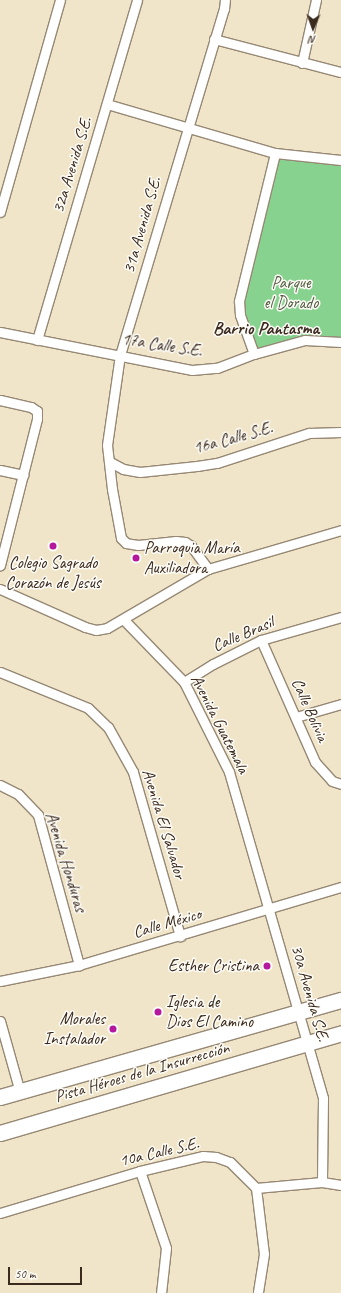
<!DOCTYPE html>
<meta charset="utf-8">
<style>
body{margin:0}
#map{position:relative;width:341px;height:1293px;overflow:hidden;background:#f0e5c9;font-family:Caveat,sans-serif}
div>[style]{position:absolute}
.green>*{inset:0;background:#87d28f}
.roads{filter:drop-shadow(1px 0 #968874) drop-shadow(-1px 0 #968874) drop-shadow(0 1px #968874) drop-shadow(0 -1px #968874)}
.minor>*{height:9px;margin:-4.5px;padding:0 4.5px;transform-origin:4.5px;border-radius:4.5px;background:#fff}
.primary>*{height:15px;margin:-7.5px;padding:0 7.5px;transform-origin:7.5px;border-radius:7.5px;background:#fff}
.dots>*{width:11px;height:11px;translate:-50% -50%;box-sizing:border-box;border:2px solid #fdfcf7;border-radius:50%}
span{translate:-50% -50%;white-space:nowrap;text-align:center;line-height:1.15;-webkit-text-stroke:3px #fdfcf7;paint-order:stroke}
.street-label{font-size:17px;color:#3b2a1e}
.park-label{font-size:17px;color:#525c40}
.poi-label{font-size:17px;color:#3b2a1e}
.left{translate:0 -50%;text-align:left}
.right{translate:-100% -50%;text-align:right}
.neighbourhood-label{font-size:18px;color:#3b2a1e;font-weight:700}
.north{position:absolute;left:293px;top:8px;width:40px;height:40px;-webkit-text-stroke:3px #fdfcf7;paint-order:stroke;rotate:182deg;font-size:11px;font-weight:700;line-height:16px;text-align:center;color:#3b2a1e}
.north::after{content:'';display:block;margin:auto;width:14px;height:18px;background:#3b2a1e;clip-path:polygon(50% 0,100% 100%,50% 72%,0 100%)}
.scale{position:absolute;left:8px;top:1267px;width:74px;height:18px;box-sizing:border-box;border:2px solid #3b2a1e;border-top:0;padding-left:5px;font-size:12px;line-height:14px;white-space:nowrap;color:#3b2a1e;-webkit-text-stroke:3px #fdfcf7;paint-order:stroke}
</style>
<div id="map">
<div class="green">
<i style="clip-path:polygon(275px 153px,341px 160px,341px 342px,305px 340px,254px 354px,240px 315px)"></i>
</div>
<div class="roads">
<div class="minor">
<i style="left:214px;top:39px;width:131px;rotate:14.6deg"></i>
<i style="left:302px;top:63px;width:65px;rotate:-77.5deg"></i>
<i style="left:107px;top:104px;width:175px;rotate:16.3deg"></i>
<i style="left:275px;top:153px;width:66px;rotate:6.1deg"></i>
<i style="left:0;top:212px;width:220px;rotate:-74.2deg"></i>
<i style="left:0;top:332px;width:196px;rotate:11.2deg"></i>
<i style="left:192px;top:370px;width:25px;rotate:-5deg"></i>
<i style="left:217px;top:368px;width:40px;rotate:-21deg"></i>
<i style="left:254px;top:354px;width:53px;rotate:-15.4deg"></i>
<i style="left:305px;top:340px;width:36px;rotate:3deg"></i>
<i style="left:37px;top:340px;width:354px;rotate:-73.6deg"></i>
<i style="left:254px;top:354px;width:41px;rotate:-109.7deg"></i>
<i style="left:240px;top:315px;width:14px;rotate:-94deg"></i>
<i style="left:239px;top:301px;width:152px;rotate:-76.3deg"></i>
<i style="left:0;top:400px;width:32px;rotate:13deg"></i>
<i style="left:31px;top:407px;width:7px;rotate:34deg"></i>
<i style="left:37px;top:411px;width:8px;rotate:90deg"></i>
<i style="left:37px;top:419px;width:151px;rotate:104.2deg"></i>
<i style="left:110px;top:462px;width:15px;rotate:28deg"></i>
<i style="left:123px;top:469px;width:17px;rotate:10deg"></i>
<i style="left:140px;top:472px;width:57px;rotate:-6deg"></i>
<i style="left:197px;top:466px;width:20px;rotate:-9deg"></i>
<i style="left:217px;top:463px;width:97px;rotate:-18.1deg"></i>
<i style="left:309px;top:433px;width:32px;rotate:-2deg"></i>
<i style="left:0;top:470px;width:24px;rotate:12deg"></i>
<i style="left:208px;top:569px;width:29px;rotate:-126deg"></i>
<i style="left:191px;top:546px;width:7px;rotate:-146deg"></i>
<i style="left:185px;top:542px;width:9px;rotate:-174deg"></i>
<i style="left:176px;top:541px;width:38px;rotate:174deg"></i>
<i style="left:138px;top:545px;width:12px;rotate:-171deg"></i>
<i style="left:126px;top:543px;width:7px;rotate:-135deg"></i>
<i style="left:121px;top:538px;width:50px;rotate:-100.4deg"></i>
<i style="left:112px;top:489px;width:44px;rotate:-96.5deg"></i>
<i style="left:107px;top:445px;width:91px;rotate:-81.8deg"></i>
<i style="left:120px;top:355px;width:361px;rotate:-73.3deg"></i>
<i style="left:224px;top:9px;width:9px;rotate:-84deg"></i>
<i style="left:0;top:589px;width:93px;rotate:24.1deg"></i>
<i style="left:85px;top:627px;width:11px;rotate:15deg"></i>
<i style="left:96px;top:630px;width:11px;rotate:-10deg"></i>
<i style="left:107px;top:628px;width:117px;rotate:-30.3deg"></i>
<i style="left:208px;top:569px;width:139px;rotate:-16.3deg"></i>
<i style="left:124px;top:620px;width:86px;rotate:45.9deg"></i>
<i style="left:184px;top:682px;width:101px;rotate:63.4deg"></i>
<i style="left:229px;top:772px;width:339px;rotate:73.9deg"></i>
<i style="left:323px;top:1098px;width:84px;rotate:90.7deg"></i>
<i style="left:261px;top:640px;width:133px;rotate:66.1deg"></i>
<i style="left:315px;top:762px;width:25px;rotate:48deg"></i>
<i style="left:332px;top:781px;width:9px;rotate:18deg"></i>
<i style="left:0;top:672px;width:95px;rotate:22.2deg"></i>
<i style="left:88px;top:708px;width:28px;rotate:44deg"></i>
<i style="left:108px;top:727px;width:51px;rotate:60.9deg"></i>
<i style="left:133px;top:772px;width:171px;rotate:74deg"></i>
<i style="left:184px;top:682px;width:34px;rotate:-32deg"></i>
<i style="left:213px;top:664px;width:54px;rotate:-26.6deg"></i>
<i style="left:261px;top:640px;width:83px;rotate:-16deg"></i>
<i style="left:296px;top:717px;width:47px;rotate:-16.1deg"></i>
<i style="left:0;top:785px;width:20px;rotate:27deg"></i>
<i style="left:18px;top:794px;width:29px;rotate:46deg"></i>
<i style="left:38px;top:815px;width:156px;rotate:74.7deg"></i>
<i style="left:0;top:981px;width:81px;rotate:-11.4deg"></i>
<i style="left:79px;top:965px;width:273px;rotate:-16.6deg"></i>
<i style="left:0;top:1021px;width:74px;rotate:74.3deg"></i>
<i style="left:140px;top:1171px;width:81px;rotate:71.3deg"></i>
<i style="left:166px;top:1248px;width:45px;rotate:96.3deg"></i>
<i style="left:256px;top:1188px;width:66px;rotate:83.1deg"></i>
<i style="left:264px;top:1254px;width:39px;rotate:99deg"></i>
<i style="left:256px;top:1188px;width:66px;rotate:-5.2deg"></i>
<i style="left:322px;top:1182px;width:19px;rotate:9deg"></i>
<i style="left:0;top:1213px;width:146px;rotate:-16.7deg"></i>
<i style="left:140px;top:1171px;width:65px;rotate:-13.4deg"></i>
<i style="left:203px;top:1156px;width:13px;rotate:4deg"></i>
<i style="left:216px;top:1157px;width:15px;rotate:20deg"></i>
<i style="left:230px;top:1162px;width:37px;rotate:45deg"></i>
</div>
<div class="primary">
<i style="left:0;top:1097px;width:355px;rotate:-15.9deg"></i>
<i style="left:0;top:1133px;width:355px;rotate:-16.3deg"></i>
</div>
</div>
<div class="dots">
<i style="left:53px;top:546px;background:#b5179e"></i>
<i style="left:136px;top:558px;background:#b5179e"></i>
<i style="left:267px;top:966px;background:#b5179e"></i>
<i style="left:158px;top:1012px;background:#b5179e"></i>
<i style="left:113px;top:1029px;background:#b5179e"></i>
</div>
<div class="street-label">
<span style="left:72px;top:165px;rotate:-73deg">32a Avenida S.E.</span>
<span style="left:142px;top:225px;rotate:-74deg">31a Avenida S.E.</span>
<span style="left:162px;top:345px;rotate:9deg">17a Calle S.E.</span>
<span style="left:233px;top:438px;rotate:-15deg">16a Calle S.E.</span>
<span style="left:243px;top:634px;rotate:-23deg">Calle Brasil</span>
<span style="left:310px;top:710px;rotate:66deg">Calle Bolivia</span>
<span style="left:220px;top:724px;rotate:63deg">Avenida Guatemala</span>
<span style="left:164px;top:824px;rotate:73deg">Avenida El Salvador</span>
<span style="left:66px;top:862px;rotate:73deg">Avenida Honduras</span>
<span style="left:167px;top:923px;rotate:-16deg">Calle México</span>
<span style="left:310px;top:993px;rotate:74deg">30a Avenida S.E.</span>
<span style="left:142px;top:1072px;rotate:-16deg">Pista Héroes de la Insurrección</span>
<span style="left:159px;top:1152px;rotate:-13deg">10a Calle S.E.</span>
</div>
<div class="park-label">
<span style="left:291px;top:293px">Parque<br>el Dorado</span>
</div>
<div class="poi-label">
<span class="left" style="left:144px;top:558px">Parroquia María<br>Auxiliadora</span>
<span style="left:53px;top:573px">Colegio Sagrado<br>Corazón de Jesús</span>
<span class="right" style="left:259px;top:966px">Esther Cristina</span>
<span class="left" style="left:166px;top:1012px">Iglesia de<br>Dios El Camino</span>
<span class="right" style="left:105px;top:1029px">Morales<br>Instalador</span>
</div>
<div class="neighbourhood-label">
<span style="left:266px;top:328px">Barrio Pantasma</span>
</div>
<div class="north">N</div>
<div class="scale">50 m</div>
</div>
